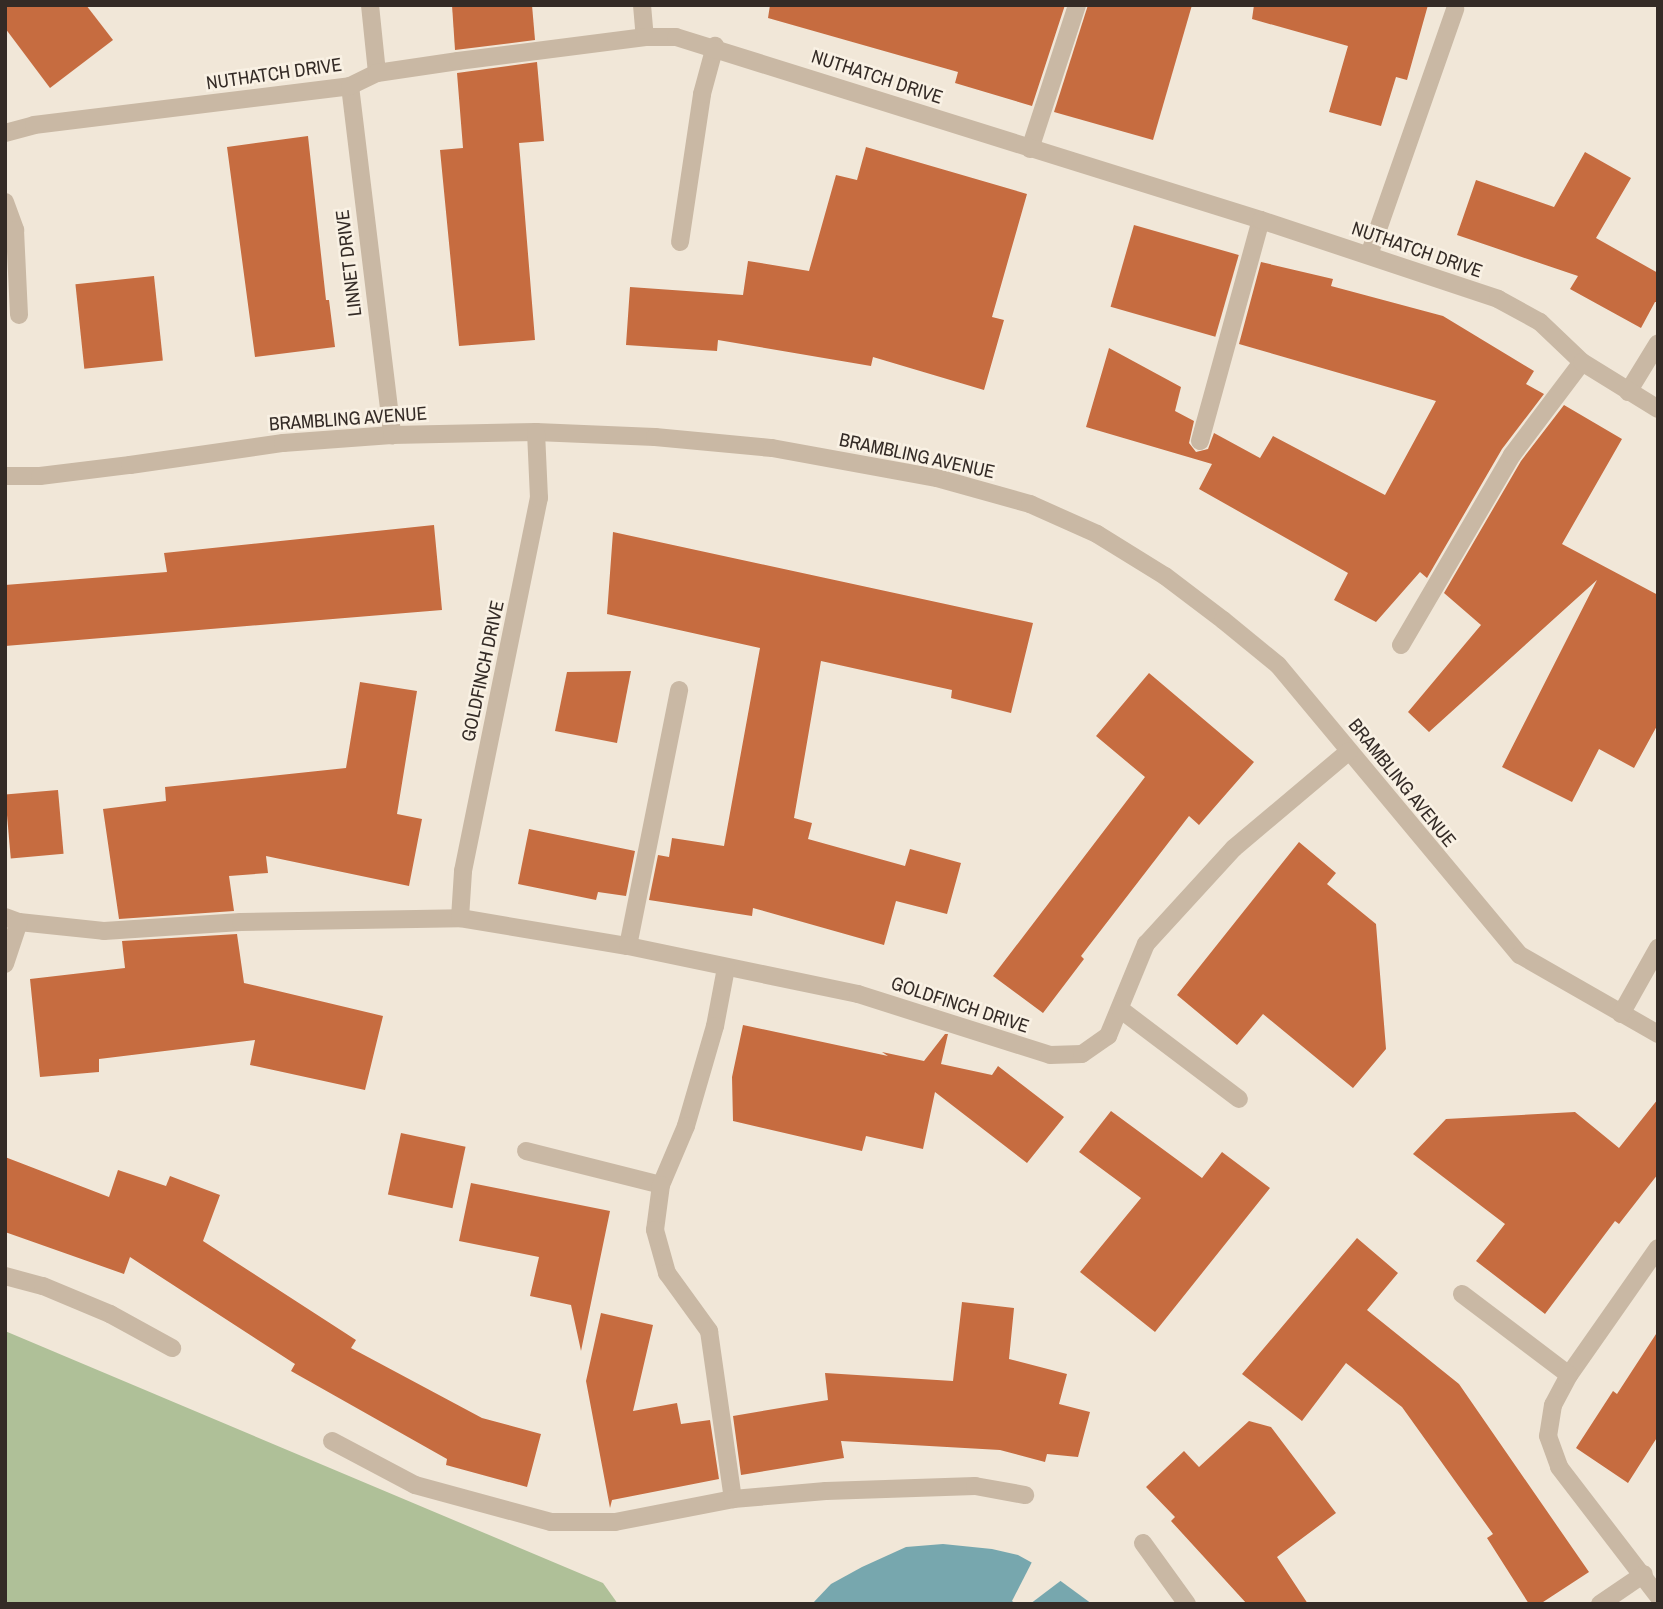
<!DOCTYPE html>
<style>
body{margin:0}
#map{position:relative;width:1663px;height:1609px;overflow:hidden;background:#f1e7d8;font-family:"Archivo Narrow",sans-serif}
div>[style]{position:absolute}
.green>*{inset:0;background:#afc098}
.water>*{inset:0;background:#77a7ae}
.pier>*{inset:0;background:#f1e7d8}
.building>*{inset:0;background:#c66c40;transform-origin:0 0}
.lane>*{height:18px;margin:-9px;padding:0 9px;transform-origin:9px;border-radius:9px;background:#c9b8a4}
.street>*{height:18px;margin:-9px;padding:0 9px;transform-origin:9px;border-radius:9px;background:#c9b8a4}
span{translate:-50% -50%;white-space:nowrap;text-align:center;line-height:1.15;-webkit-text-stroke:5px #f9f1e4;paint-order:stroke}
.street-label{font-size:19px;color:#342b26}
.frame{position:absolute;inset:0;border:7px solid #342b26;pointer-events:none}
</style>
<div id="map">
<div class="green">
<i style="clip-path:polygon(5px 1331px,603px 1583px,618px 1604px,5px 1604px)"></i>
</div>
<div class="water">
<i style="clip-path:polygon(943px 1544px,992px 1549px,1018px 1555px,1047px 1571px,1092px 1604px,812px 1604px,831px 1584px,862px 1567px,906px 1547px)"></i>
</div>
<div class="pier">
<i style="clip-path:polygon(1033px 1560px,1063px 1579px,1030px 1604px,1016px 1604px,1012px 1601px)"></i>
</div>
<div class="building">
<i style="clip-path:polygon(5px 5px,86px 5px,113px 40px,50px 88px,5px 28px)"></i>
<i style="clip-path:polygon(452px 5px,532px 5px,535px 40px,455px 50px)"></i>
<i style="clip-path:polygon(770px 5px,1065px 5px,1032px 106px,955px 83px,958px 72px,768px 18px)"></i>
<i style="clip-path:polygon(1088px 5px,1192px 5px,1153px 140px,1054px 112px)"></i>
<i style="clip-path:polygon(1254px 5px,1428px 5px,1407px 80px,1396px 77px,1381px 126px,1329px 112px,1348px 46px,1252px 19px)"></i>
<i style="clip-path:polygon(537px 62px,544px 141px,519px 143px,535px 340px,459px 346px,440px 150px,463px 148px,457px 73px)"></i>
<i style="clip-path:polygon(308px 136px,326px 300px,329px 300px,335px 347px,255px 357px,227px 147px)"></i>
<i style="clip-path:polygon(866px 147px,1027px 194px,992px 317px,1004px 320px,984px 390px,873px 357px,871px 366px,718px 340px,717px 351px,626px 345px,630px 287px,743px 295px,748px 261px,809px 271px,836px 175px,857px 180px)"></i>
<i style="clip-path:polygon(1585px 152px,1631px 178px,1596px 238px,1658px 273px,1658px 302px,1655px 302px,1641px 328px,1570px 289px,1578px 276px,1457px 235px,1476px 180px,1554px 207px)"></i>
<i style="left:1134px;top:225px;width:109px;height:85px;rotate:16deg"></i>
<i style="clip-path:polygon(1261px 262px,1333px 279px,1331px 286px,1443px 316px,1534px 371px,1526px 384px,1544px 394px,1502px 449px,1427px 578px,1420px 572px,1376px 622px,1334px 600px,1348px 573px,1199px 489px,1212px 464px,1086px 427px,1109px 348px,1181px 387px,1175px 411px,1194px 421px,1189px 443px,1196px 452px,1208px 449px,1214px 433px,1260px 458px,1273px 436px,1385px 495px,1436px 401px,1239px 344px)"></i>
<i style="left:154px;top:276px;width:85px;height:79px;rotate:84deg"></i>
<i style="clip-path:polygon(1564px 405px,1622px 439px,1562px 544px,1658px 595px,1658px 724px,1634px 768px,1599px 749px,1572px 802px,1502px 767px,1597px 580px,1429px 732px,1408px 712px,1481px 625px,1444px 593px,1521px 461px)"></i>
<i style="clip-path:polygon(434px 525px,442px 610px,5px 646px,5px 585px,167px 572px,164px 553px)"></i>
<i style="clip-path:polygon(613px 532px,1033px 623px,1011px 713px,951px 698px,952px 690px,821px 661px,794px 818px,812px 823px,808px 839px,905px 866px,910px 849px,961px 863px,947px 914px,896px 901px,884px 945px,753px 908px,752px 916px,649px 900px,658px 855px,669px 857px,672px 838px,724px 846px,760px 648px,607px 614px)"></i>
<i style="clip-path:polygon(631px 671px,617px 743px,555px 731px,567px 672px)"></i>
<i style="clip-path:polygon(1149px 673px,1254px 762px,1199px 825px,1189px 816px,1081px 956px,1084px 959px,1043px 1013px,993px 976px,1145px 777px,1096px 736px)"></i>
<i style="clip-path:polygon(360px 682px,417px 691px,397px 814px,422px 819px,409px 886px,266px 856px,268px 873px,229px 876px,234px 911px,119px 919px,103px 809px,166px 801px,165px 787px,346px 768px)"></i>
<i style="left:58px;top:790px;width:64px;height:53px;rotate:85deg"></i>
<i style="clip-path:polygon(529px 829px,635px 851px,626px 896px,598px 892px,596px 900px,518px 884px)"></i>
<i style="clip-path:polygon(1299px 842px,1336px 873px,1327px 884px,1376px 924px,1386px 1049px,1353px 1088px,1263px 1014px,1237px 1045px,1177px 995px)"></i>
<i style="clip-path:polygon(237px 934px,244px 983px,383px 1016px,365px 1090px,250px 1065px,255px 1040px,99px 1059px,99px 1072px,40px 1077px,30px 979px,125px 968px,122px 941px)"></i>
<i style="clip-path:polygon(743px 1025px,888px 1056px,882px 1052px,924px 1061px,945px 1034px,948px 1034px,941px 1064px,992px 1075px,998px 1066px,1064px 1117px,1027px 1163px,935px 1092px,923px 1149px,866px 1136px,862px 1151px,733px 1121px,732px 1077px)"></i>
<i style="clip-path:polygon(1658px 1099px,1658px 1174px,1619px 1224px,1615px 1221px,1545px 1314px,1476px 1261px,1505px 1224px,1413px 1154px,1446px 1119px,1575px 1112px,1619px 1148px)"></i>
<i style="clip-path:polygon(1111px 1111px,1202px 1178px,1222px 1152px,1270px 1188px,1155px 1332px,1080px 1272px,1141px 1198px,1079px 1152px)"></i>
<i style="left:401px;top:1133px;width:66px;height:63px;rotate:12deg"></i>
<i style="clip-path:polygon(5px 1157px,109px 1197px,118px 1170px,166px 1186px,170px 1176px,220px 1195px,203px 1241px,356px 1340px,351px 1348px,482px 1418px,541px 1434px,527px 1487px,446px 1465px,447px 1459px,291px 1371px,295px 1364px,130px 1257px,124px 1274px,5px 1232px)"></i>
<i style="clip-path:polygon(471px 1183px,610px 1211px,581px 1351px,571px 1305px,530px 1296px,539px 1257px,459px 1241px)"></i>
<i style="clip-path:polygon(1357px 1238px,1398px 1273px,1367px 1310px,1459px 1384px,1589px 1572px,1540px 1604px,1529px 1604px,1487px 1538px,1493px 1534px,1402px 1407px,1346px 1363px,1302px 1421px,1242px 1374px)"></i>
<i style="clip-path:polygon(962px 1302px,1014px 1308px,1009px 1359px,1067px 1374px,1059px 1404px,1090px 1412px,1078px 1457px,1047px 1454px,1045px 1462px,1000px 1450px,841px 1441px,844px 1458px,741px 1475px,733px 1416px,828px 1400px,825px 1373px,953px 1381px)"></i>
<i style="clip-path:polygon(601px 1313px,653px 1325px,633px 1411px,677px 1403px,681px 1424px,710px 1420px,719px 1479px,612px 1500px,610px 1508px,586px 1381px)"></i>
<i style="clip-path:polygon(1658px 1331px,1658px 1436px,1628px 1483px,1576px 1448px,1613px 1391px,1617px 1394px)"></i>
<i style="clip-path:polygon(1249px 1421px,1271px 1427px,1336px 1513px,1277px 1557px,1308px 1604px,1247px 1604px,1171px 1521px,1175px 1517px,1146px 1487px,1184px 1451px,1199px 1467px)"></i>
</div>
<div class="lane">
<i style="left:642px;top:5px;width:32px;rotate:85deg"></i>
<i style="left:5px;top:133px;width:30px;rotate:-15deg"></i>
<i style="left:1030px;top:149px;width:151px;rotate:-71.9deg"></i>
<i style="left:5px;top:202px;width:30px;rotate:70deg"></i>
<i style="left:15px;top:230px;width:85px;rotate:87.3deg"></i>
<i style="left:680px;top:242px;width:150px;rotate:-81.5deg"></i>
<i style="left:702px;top:94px;width:50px;rotate:-74.8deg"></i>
<i style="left:1369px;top:255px;width:261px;rotate:-70.7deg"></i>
<i style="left:1628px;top:392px;width:57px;rotate:-58.5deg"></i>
<i style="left:1200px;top:441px;width:229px;rotate:-74.6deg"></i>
<i style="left:1401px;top:645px;width:220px;rotate:-59.7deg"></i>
<i style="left:1512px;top:455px;width:116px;rotate:-53deg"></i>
<i style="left:628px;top:946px;width:261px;rotate:-78.7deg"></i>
<i style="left:526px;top:1151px;width:139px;rotate:14.1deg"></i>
</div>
<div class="street">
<i style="left:370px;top:5px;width:68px;rotate:84.1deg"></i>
<i style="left:350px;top:86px;width:352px;rotate:83.1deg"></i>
<i style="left:34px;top:125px;width:318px;rotate:-7deg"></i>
<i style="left:350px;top:86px;width:30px;rotate:-26deg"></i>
<i style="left:377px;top:73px;width:82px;rotate:-8.4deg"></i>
<i style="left:458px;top:61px;width:189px;rotate:-7.3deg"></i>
<i style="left:645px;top:37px;width:31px"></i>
<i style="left:676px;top:37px;width:613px;rotate:17.37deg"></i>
<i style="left:1261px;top:220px;width:250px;rotate:18.4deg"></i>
<i style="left:1498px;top:299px;width:48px;rotate:28.7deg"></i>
<i style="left:1540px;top:322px;width:58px;rotate:43.6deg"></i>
<i style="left:1582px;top:362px;width:89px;rotate:31.7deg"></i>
<i style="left:5px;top:476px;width:35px"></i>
<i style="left:40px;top:476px;width:91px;rotate:-7deg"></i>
<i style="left:130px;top:465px;width:155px;rotate:-8.2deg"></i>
<i style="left:283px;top:443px;width:109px;rotate:-4.2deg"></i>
<i style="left:392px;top:435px;width:144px;rotate:-1.2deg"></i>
<i style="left:536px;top:432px;width:119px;rotate:2.4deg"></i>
<i style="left:655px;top:437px;width:118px;rotate:5.4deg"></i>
<i style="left:772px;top:448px;width:168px;rotate:10.3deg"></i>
<i style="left:937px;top:478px;width:97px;rotate:15.6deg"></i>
<i style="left:1030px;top:504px;width:73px;rotate:24.1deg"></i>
<i style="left:1097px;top:534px;width:80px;rotate:31.7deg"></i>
<i style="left:1165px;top:576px;width:73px;rotate:37.2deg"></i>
<i style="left:1223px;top:620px;width:71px;rotate:39.3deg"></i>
<i style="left:1278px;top:665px;width:378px;rotate:50.2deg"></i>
<i style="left:1520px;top:955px;width:159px;rotate:29.8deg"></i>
<i style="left:5px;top:917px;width:15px;rotate:20deg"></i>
<i style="left:19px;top:922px;width:85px;rotate:6deg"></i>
<i style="left:104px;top:931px;width:137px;rotate:-3.8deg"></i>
<i style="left:241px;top:922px;width:219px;rotate:-1deg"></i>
<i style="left:460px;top:918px;width:170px;rotate:9.5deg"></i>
<i style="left:628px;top:946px;width:235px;rotate:11.8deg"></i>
<i style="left:858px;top:994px;width:201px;rotate:17.6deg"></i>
<i style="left:1050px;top:1055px;width:32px;rotate:-2deg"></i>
<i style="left:1082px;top:1054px;width:32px;rotate:-35deg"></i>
<i style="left:1108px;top:1036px;width:100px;rotate:-67.6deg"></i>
<i style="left:1146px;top:944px;width:130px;rotate:-47.5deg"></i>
<i style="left:1234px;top:848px;width:150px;rotate:-40.1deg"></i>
<i style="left:460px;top:918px;width:47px;rotate:-86.3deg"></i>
<i style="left:463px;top:871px;width:381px;rotate:-78.5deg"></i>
<i style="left:539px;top:498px;width:66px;rotate:-92.6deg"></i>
<i style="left:5px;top:964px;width:44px;rotate:-71.6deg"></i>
<i style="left:726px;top:968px;width:59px;rotate:100.7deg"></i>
<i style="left:715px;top:1026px;width:104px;rotate:106.2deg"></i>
<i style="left:686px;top:1126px;width:64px;rotate:113deg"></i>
<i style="left:661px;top:1185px;width:45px;rotate:97.6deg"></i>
<i style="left:655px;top:1230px;width:45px;rotate:74.4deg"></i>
<i style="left:667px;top:1273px;width:72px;rotate:54.1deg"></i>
<i style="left:709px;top:1331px;width:170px;rotate:81.9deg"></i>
<i style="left:1120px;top:1009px;width:149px;rotate:37.1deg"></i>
<i style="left:1621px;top:1014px;width:76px;rotate:-60.7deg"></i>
<i style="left:1658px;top:1248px;width:155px;rotate:125deg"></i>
<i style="left:1569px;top:1375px;width:34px;rotate:118deg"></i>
<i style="left:1553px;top:1405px;width:31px;rotate:99deg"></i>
<i style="left:1548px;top:1436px;width:33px;rotate:70deg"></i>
<i style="left:1559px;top:1467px;width:163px;rotate:52.5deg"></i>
<i style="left:5px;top:1276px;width:39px;rotate:15deg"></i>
<i style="left:43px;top:1286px;width:73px;rotate:22.7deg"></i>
<i style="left:110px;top:1314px;width:71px;rotate:28.7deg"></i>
<i style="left:1462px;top:1294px;width:134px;rotate:37.1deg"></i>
<i style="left:332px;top:1441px;width:94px;rotate:27.9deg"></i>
<i style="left:415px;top:1485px;width:141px;rotate:15.2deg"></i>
<i style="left:551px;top:1522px;width:64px"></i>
<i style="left:615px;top:1522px;width:120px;rotate:-11deg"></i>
<i style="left:733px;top:1499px;width:93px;rotate:-4.9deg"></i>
<i style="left:826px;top:1491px;width:149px;rotate:-1.9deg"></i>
<i style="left:975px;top:1486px;width:51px;rotate:10.2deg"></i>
<i style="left:1143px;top:1543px;width:75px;rotate:54.2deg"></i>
<i style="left:1600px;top:1604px;width:53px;rotate:-34.3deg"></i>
</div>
<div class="street-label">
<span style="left:274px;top:74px;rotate:-8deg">NUTHATCH DRIVE</span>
<span style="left:877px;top:77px;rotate:18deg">NUTHATCH DRIVE</span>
<span style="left:1417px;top:250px;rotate:19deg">NUTHATCH DRIVE</span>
<span style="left:349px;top:263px;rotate:-97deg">LINNET DRIVE</span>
<span style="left:348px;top:419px;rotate:-4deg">BRAMBLING AVENUE</span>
<span style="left:917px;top:456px;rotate:12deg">BRAMBLING AVENUE</span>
<span style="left:483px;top:671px;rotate:-78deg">GOLDFINCH DRIVE</span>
<span style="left:1402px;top:783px;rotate:51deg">BRAMBLING AVENUE</span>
<span style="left:960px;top:1005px;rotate:18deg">GOLDFINCH DRIVE</span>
</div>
<div class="frame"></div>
</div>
